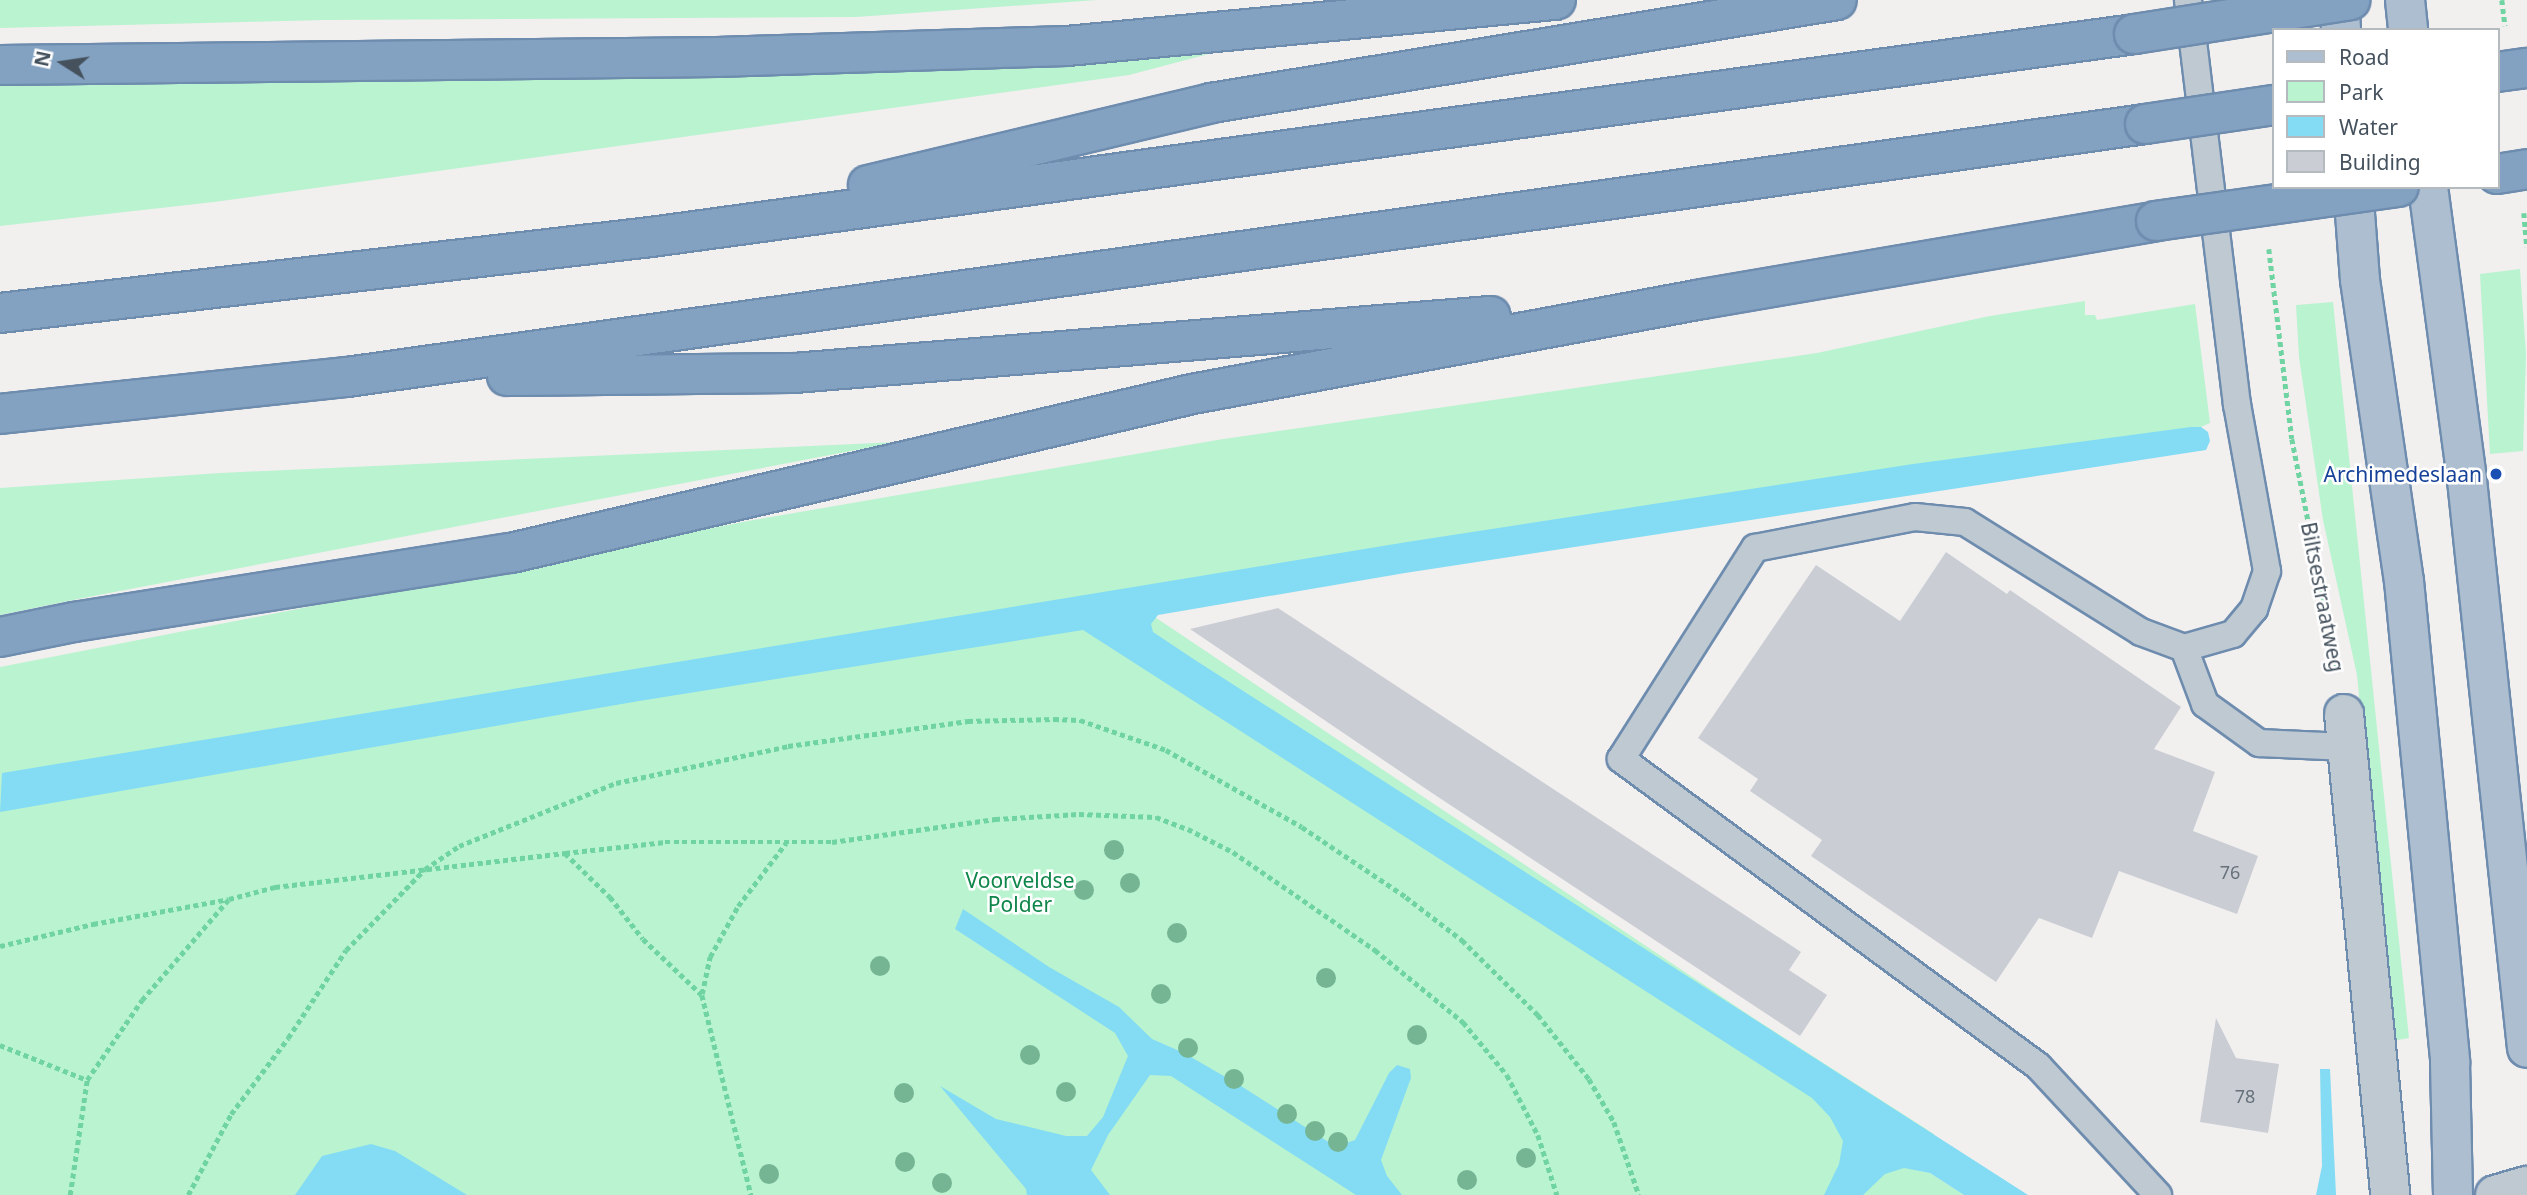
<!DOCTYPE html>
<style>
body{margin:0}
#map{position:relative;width:2527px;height:1195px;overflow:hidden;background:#f2efef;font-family:"Noto Sans",sans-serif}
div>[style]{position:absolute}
.green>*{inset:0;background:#baf3d0}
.water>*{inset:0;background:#83dcf3}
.building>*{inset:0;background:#caced4}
.path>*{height:4.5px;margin-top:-2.25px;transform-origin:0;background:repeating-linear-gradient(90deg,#6fd4a2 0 5px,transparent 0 8.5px)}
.roads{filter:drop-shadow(2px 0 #6e8cae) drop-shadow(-2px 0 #6e8cae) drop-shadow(0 2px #6e8cae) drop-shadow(0 -2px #6e8cae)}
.lane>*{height:26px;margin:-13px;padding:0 13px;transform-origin:13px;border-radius:13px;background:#bec9d2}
.street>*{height:38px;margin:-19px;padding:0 19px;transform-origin:19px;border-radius:19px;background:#bec9d2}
.primary>*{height:38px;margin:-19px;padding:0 19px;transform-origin:19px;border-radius:19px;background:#acbed0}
.highway>*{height:38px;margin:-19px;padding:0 19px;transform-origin:19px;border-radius:19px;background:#83a2c2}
.bridges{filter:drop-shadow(2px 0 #6e8cae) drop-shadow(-2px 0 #6e8cae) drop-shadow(0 2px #6e8cae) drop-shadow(0 -2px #6e8cae)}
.highway-bridge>*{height:38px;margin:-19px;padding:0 19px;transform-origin:19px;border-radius:19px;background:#83a2c2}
.trees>*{width:20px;height:20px;margin:-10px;border-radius:50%;background:#75b594}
.dots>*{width:19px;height:19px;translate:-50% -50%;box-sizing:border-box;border:4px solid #fff;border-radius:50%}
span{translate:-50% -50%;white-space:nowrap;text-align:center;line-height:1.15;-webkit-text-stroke:5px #fff;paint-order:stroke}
.number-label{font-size:18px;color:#66717c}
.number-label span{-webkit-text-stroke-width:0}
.transit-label{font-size:21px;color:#164399}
.right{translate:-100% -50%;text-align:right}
.street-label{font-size:21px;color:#45525e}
.park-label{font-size:21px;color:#0f864a}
.legend{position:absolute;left:2272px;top:28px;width:228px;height:161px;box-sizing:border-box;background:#fff;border:2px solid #b5babf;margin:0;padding:9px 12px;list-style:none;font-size:21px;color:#45525e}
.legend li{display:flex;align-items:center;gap:14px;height:35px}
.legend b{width:35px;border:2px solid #b5babf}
.north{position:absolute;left:28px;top:28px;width:70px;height:70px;-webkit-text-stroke:5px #fff;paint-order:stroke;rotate:282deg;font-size:19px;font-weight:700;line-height:28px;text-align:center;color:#45525e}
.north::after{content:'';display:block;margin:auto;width:24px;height:32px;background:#45525e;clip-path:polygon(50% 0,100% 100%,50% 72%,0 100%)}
</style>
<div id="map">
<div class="green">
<i style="clip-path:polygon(0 0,1097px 0,856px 17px,326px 20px,0 28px)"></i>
<i style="clip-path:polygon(1220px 51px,1129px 75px,214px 202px,0 226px,0 80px)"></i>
<i style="clip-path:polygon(2520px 269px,2526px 354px,2523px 451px,2490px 454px,2480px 274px)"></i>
<i style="clip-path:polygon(2085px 301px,2085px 315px,2095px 315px,2097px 320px,2195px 304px,2210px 423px,2201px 427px,1116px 591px,1752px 1017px,1934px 1134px,1911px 1169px,1930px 1173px,1964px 1195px,0 1195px,0 667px,748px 521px,1217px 440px,1817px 353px,1990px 316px)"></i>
<i style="clip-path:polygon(2333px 302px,2409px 1038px,2398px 1040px,2392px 1033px,2357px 675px,2323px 520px,2299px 357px,2296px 305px)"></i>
<i style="clip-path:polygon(898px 442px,78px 599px,0 615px,0 488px,220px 473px)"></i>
</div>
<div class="water">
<i style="clip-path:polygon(2191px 427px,2201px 427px,2208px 432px,2210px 441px,2206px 450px,1405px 573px,1158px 615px,1151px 624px,1153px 632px,1192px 658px,2028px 1195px,1964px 1195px,1930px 1173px,1904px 1168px,1885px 1174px,1863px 1195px,1824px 1195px,1839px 1164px,1843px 1141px,1830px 1117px,1812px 1098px,1083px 630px,639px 701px,0 812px,2px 773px,1407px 542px,1913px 464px)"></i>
<i style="clip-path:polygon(963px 909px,1049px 967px,1119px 1007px,1152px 1039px,1184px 1053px,1241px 1086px,1330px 1143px,1341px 1145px,1355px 1140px,1389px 1073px,1397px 1065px,1410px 1069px,1411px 1078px,1381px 1160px,1387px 1176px,1402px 1195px,1356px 1195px,1171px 1076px,1150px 1075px,1108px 1135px,1091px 1170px,1110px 1195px,1027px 1195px,1026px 1189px,940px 1086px,996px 1119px,1066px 1136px,1087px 1136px,1103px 1117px,1128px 1056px,1115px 1033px,955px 929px)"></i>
<i style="clip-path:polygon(2320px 1069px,2330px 1069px,2336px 1195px,2316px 1195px,2322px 1166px)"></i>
<i style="clip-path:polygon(371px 1144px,395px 1151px,467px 1195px,295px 1195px,322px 1156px)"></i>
</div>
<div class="building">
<i style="clip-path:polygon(1946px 552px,2007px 594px,2010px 590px,2181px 707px,2154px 749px,2215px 772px,2193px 831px,2258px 856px,2237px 914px,2119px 871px,2092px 938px,2039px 918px,1996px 982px,1811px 856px,1822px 840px,1750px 791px,1758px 779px,1698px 738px,1816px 565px,1900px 621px)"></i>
<i style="clip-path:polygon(1278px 608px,1801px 952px,1789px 970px,1827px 995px,1800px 1036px,1432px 793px,1190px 629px)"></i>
<i style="clip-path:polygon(2216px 1018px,2236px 1058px,2279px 1064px,2268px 1133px,2200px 1122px)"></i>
</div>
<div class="path">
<i style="left:2502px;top:0;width:26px;rotate:83deg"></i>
<i style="left:2524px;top:213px;width:34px;rotate:85deg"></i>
<i style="left:2269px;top:249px;width:191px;rotate:83.1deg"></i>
<i style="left:2292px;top:439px;width:237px;rotate:78.8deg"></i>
<i style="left:565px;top:853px;width:63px;rotate:44.4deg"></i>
<i style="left:610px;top:897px;width:53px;rotate:51.8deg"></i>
<i style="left:643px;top:939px;width:81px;rotate:43.5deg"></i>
<i style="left:702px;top:995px;width:206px;rotate:76.2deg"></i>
<i style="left:0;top:946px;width:96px;rotate:-13.3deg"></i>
<i style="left:93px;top:924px;width:138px;rotate:-10.4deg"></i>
<i style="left:229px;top:899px;width:48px;rotate:-14.6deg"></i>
<i style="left:275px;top:887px;width:292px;rotate:-6.7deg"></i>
<i style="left:565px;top:853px;width:101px;rotate:-6.3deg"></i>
<i style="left:665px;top:842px;width:167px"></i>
<i style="left:832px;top:842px;width:165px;rotate:-8deg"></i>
<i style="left:995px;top:819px;width:84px;rotate:-3.4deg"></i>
<i style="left:1079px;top:814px;width:77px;rotate:2.2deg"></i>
<i style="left:1156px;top:817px;width:34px;rotate:21deg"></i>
<i style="left:1188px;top:829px;width:51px;rotate:27.1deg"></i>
<i style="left:1233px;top:852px;width:173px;rotate:34.6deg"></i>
<i style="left:1375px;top:950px;width:114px;rotate:39.3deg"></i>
<i style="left:1463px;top:1022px;width:69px;rotate:50.3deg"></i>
<i style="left:1507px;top:1075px;width:68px;rotate:62.7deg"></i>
<i style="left:1538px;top:1135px;width:63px;rotate:72.4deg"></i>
<i style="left:702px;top:994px;width:38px;rotate:-78deg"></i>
<i style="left:710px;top:957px;width:58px;rotate:-61.2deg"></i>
<i style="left:738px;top:906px;width:79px;rotate:-52.7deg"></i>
<i style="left:0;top:1045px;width:94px;rotate:21.9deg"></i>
<i style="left:70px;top:1195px;width:116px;rotate:-81.6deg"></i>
<i style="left:87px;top:1080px;width:97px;rotate:-55.5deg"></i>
<i style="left:142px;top:1000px;width:132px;rotate:-49.3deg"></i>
<i style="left:188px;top:1195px;width:92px;rotate:-62deg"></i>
<i style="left:231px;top:1114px;width:95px;rotate:-53.1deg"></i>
<i style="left:288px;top:1038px;width:105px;rotate:-56.6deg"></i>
<i style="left:346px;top:950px;width:113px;rotate:-45.7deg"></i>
<i style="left:425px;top:869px;width:41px;rotate:-34.1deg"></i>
<i style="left:459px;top:846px;width:169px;rotate:-21.9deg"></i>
<i style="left:616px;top:783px;width:176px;rotate:-12.1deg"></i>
<i style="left:788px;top:746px;width:182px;rotate:-7.9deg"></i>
<i style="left:968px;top:721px;width:86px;rotate:-1.3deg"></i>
<i style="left:1054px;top:719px;width:26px;rotate:2deg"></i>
<i style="left:1080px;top:720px;width:91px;rotate:19.2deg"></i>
<i style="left:1166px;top:750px;width:156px;rotate:29.5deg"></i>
<i style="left:1302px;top:827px;width:125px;rotate:33.9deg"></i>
<i style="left:1406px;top:897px;width:71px;rotate:37.5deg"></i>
<i style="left:1462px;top:940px;width:107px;rotate:44.6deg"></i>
<i style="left:1538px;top:1015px;width:82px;rotate:51.4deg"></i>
<i style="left:1589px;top:1079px;width:50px;rotate:59.8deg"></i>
<i style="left:1614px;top:1122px;width:77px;rotate:71.1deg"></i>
</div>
<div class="roads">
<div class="lane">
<i style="left:2184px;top:648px;width:60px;rotate:69.4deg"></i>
<i style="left:2205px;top:704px;width:67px;rotate:35.8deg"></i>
<i style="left:2259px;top:743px;width:88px;rotate:2.6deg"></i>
<i style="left:2158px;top:1195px;width:176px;rotate:-132.9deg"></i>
<i style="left:2038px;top:1066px;width:518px;rotate:-143.64deg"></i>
<i style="left:1621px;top:759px;width:250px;rotate:-57.6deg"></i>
<i style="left:1755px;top:548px;width:163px;rotate:-11deg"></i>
<i style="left:1915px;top:517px;width:50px;rotate:5.7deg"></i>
<i style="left:1965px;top:522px;width:208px;rotate:32deg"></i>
<i style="left:2141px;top:632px;width:46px;rotate:20.4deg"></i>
<i style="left:2184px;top:648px;width:51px;rotate:-15.9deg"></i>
<i style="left:2233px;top:634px;width:33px;rotate:-50deg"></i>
<i style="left:2254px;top:609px;width:40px;rotate:-71.1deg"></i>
<i style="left:2267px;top:571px;width:169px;rotate:-100.2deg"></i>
<i style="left:2237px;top:405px;width:408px;rotate:-96.9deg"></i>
</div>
<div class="street">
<i style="left:2344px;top:714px;width:483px;rotate:84.5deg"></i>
<i style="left:2495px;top:1195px;width:33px;rotate:-16deg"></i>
</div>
<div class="primary">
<i style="left:2339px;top:0;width:30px;rotate:86deg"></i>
<i style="left:2405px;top:0;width:30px;rotate:84deg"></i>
<i style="left:2353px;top:187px;width:93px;rotate:85.7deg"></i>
<i style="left:2360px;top:280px;width:304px;rotate:81.7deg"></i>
<i style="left:2404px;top:581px;width:484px;rotate:84.5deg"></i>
<i style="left:2450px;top:1063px;width:132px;rotate:88.7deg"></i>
<i style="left:2428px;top:187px;width:296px;rotate:82.4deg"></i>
<i style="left:2467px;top:480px;width:571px;rotate:83.97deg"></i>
</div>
<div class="highway">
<i style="left:0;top:65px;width:717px;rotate:-0.64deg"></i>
<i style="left:717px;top:57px;width:350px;rotate:-1.8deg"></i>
<i style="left:1067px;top:46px;width:491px;rotate:-5.4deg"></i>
<i style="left:868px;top:185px;width:353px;rotate:-13.4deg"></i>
<i style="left:1211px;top:103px;width:634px;rotate:-9.34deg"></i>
<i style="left:0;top:313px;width:655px;rotate:-6.66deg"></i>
<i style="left:651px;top:237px;width:1497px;rotate:-7.79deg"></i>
<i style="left:507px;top:376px;width:287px;rotate:-0.6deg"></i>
<i style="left:794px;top:373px;width:699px;rotate:-4.68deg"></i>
<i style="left:0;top:414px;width:349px;rotate:-6.1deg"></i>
<i style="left:347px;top:377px;width:1816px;rotate:-8.01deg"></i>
<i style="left:0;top:637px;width:76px;rotate:-11.5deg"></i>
<i style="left:74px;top:622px;width:442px;rotate:-9deg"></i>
<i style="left:511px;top:553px;width:699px;rotate:-13.14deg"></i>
<i style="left:1192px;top:394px;width:519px;rotate:-10.55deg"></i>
<i style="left:1702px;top:299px;width:461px;rotate:-9.7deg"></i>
</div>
</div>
<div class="bridges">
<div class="highway-bridge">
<i style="left:2134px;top:34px;width:219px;rotate:-8.9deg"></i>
<i style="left:2497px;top:72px;width:30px;rotate:-8deg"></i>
<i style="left:2145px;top:124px;width:129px;rotate:-8.4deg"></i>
<i style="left:2497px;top:174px;width:30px;rotate:-9deg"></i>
<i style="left:2156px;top:221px;width:245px;rotate:-8deg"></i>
</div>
</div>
<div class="trees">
<i style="left:1114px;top:850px"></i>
<i style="left:1130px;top:883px"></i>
<i style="left:1084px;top:890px"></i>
<i style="left:1177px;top:933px"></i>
<i style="left:880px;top:966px"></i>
<i style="left:1326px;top:978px"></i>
<i style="left:1161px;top:994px"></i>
<i style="left:1417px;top:1035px"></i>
<i style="left:1188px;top:1048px"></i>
<i style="left:1030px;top:1055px"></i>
<i style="left:1234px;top:1079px"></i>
<i style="left:1066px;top:1092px"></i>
<i style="left:904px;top:1093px"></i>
<i style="left:1287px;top:1114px"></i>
<i style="left:1315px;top:1131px"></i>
<i style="left:1338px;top:1142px"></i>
<i style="left:1526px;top:1158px"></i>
<i style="left:905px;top:1162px"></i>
<i style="left:769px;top:1174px"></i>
<i style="left:1467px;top:1180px"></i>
<i style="left:942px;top:1183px"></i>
</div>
<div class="dots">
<i style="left:2496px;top:474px;background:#1a4fb4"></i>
</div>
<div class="number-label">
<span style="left:2230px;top:872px">76</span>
<span style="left:2245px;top:1096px">78</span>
</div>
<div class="transit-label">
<span class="right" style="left:2482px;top:474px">Archimedeslaan</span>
</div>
<div class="street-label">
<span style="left:2323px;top:597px;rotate:79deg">Biltsestraatweg</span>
</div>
<div class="park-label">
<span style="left:1020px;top:892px">Voorveldse<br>Polder</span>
</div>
<ul class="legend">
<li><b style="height:9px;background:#acbed0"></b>Road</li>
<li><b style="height:19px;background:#baf3d0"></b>Park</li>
<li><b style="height:19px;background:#83dcf3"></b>Water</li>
<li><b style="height:19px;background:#caced4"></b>Building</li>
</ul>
<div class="north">N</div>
</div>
